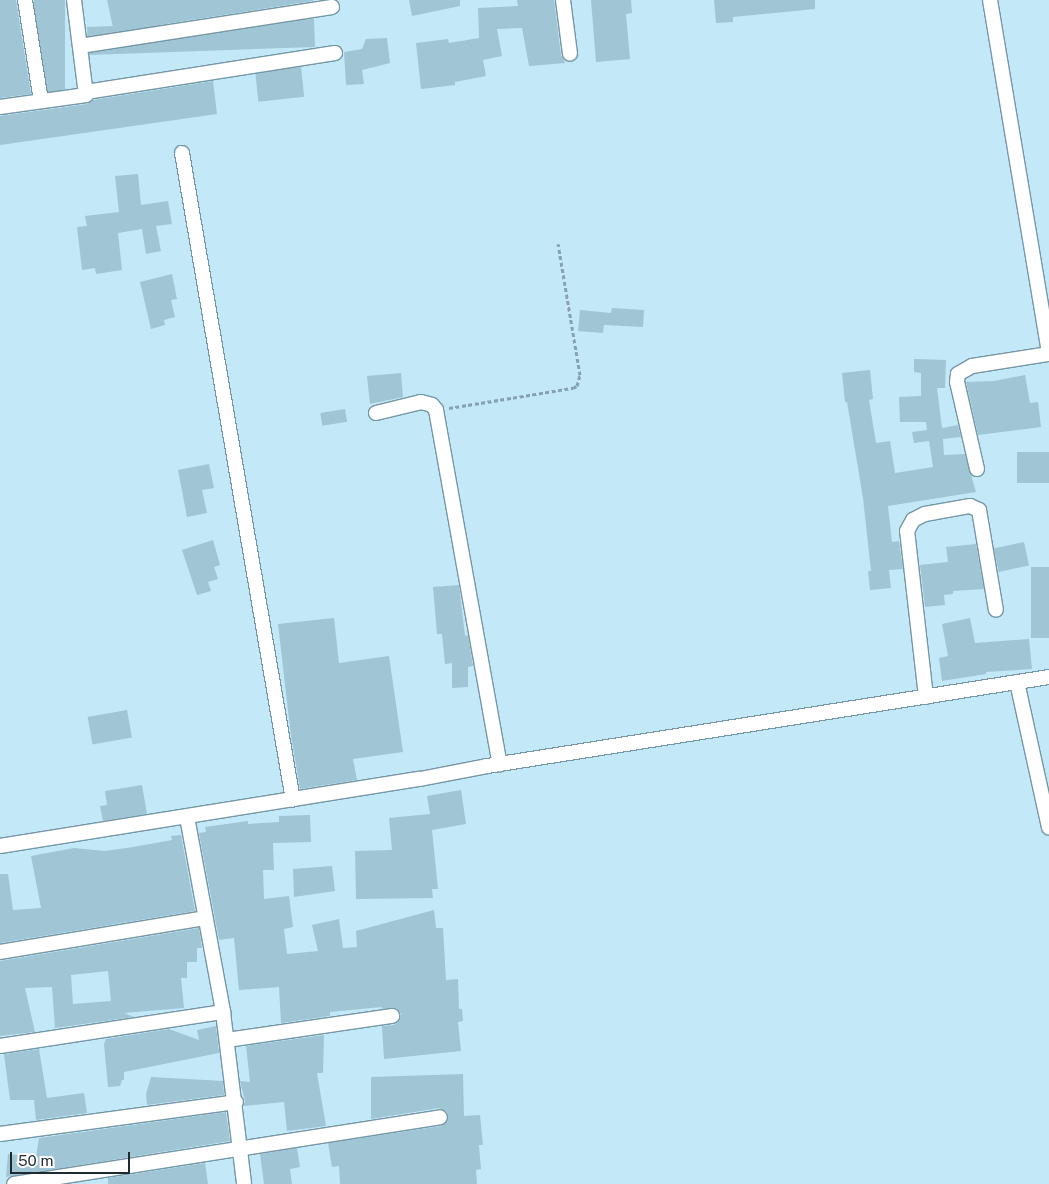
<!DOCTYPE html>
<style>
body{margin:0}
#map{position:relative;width:1049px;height:1184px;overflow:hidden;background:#c3e8f8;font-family:"Public Sans",sans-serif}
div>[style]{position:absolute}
.building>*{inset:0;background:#a0c5d4;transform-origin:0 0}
.path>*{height:3px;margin-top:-1.5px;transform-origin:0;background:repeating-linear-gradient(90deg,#86a2af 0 4px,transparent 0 6.5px)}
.roads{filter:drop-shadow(1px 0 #7497a6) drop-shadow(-1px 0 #7497a6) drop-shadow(0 1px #7497a6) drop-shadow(0 -1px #7497a6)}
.street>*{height:14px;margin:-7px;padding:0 7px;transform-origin:7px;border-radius:7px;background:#fff}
span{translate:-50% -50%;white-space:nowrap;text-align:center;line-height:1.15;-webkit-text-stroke:5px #fff;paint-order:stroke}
.scale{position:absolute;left:10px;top:1152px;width:120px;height:22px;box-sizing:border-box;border:2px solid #1d2b31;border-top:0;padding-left:6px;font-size:15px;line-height:18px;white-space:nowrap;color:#1d2b31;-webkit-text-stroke:4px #fff;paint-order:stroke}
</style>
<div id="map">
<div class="building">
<i style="clip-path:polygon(0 0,16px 0,31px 94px,0 98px)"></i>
<i style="left:34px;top:0;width:31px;height:92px"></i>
<i style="clip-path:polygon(107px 0,313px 0,313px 1px,114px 32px)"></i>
<i style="clip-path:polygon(409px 0,460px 0,460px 6px,412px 16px)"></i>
<i style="clip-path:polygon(517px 0,554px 0,561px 55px,565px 63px,529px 66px,522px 28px,497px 29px,502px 56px,483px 60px,486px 76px,455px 82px,455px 85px,421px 89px,416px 43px,448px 39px,449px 43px,479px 38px,478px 8px,518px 6px)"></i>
<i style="clip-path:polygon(591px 0,631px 0,632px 13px,626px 14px,630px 59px,596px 62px)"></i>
<i style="clip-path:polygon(714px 0,815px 0,815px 9px,733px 17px,733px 22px,716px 23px)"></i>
<i style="left:314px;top:19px;width:28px;height:227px;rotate:88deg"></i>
<i style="clip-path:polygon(387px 38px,390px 63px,362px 70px,364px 84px,346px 85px,344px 52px,362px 49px,366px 39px)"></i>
<i style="left:301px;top:67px;width:30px;height:46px;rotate:84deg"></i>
<i style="clip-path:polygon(213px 81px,217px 114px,0 145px,0 116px,87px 104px,93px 100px)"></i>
<i style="clip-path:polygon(138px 174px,141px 205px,168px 201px,172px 224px,156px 226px,161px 251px,146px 254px,142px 229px,118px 233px,122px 270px,96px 274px,95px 268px,82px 270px,77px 227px,87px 226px,85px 216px,119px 212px,115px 176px)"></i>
<i style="clip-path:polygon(172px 274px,177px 299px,171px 300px,175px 317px,164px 320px,165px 325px,151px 329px,140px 282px)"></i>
<i style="clip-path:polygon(612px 308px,644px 310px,643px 327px,604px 325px,603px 333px,578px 331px,580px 310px,611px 313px)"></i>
<i style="clip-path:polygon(914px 359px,946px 360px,945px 388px,937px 388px,942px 428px,958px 425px,961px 437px,943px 439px,944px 455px,965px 454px,976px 492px,888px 506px,892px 542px,899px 541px,903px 569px,889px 570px,891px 588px,870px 590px,868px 571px,871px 571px,863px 498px,847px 402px,845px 402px,842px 373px,870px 370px,873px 399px,869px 400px,876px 443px,890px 441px,895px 473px,933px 467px,929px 441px,914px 443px,912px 432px,927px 430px,926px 422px,900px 422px,899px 397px,921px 396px,921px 373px,914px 372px)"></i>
<i style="clip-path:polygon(401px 373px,403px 397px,370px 404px,367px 376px)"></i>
<i style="clip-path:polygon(1025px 375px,1030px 403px,1038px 402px,1041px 427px,978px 435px,966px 382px,994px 381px)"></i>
<i style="left:345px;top:409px;width:13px;height:25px;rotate:81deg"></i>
<i style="left:1049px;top:452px;width:31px;height:32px;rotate:90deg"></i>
<i style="clip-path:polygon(209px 464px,214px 488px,202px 490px,207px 513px,187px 517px,178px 470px)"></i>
<i style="clip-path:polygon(213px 540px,220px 565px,214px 567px,218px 579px,208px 582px,211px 591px,197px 595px,182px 550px)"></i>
<i style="left:1024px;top:542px;width:24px;height:31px;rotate:78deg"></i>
<i style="clip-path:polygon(976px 544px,984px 589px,953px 591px,953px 594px,944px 595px,945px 605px,925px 607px,920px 565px,948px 562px,946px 547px)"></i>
<i style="left:1031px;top:567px;width:18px;height:71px"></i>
<i style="clip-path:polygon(459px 585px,465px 636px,468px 635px,473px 666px,468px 667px,468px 687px,452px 688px,452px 663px,445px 664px,442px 634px,437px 634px,433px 587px)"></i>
<i style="clip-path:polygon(334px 618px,339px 663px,389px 656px,403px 752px,353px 759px,357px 780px,300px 789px,291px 736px,278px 624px)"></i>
<i style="clip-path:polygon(970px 618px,975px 643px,1029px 639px,1032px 669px,986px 672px,986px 674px,942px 681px,939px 658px,948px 656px,942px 624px)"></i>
<i style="left:127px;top:710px;width:28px;height:40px;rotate:80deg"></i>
<i style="clip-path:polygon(142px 785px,147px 814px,103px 821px,100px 806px,107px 805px,105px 791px)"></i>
<i style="clip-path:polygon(461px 790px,466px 824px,432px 830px,438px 889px,432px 889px,433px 898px,356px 899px,355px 851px,392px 850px,389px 818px,430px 814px,427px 796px)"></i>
<i style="clip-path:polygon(310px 815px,311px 842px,273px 843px,274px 870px,263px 870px,264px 899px,289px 896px,293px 927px,284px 929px,287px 954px,318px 951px,312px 925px,339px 919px,343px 948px,357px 947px,356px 931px,434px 910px,436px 928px,443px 928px,446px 980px,458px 979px,459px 1009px,462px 1009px,463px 1021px,458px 1022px,461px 1051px,384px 1059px,382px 1026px,394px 1025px,400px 1020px,401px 1014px,396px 1008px,382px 1009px,382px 1007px,330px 1012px,330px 1016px,281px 1023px,279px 987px,239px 990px,234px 938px,219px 940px,199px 833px,206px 832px,205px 827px,248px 821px,248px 824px,279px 822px,279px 816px)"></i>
<i style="clip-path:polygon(181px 835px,195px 911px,0 943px,0 874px,8px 874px,13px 910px,41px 908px,31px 856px,74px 848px,105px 851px,133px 847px,172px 840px,171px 836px)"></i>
<i style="clip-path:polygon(332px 866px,335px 891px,294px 897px,293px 869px)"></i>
<i style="clip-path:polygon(evenodd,199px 928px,202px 948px,197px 948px,197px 962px,187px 962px,187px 978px,181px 978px,184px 1008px,124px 1013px,134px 1017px,55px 1028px,52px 987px,25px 988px,35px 1032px,0 1036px,0 961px,199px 928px,108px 971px,111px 1001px,73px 1004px,71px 975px,108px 971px)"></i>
<i style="clip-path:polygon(216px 1026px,219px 1053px,124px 1072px,124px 1080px,122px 1080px,120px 1086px,108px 1087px,104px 1044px,106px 1039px,169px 1029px,199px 1040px,197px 1030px)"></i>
<i style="clip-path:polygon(324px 1035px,323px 1073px,317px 1073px,326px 1126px,287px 1131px,284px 1102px,243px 1106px,245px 1101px,240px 1081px,250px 1082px,246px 1046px)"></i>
<i style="clip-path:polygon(39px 1049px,47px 1098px,84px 1093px,87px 1113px,36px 1120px,34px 1100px,10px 1100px,4px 1054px)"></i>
<i style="clip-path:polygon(463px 1074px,464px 1116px,480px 1115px,483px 1145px,479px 1145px,481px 1169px,476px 1170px,477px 1184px,340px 1184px,339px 1166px,332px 1167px,328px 1143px,441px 1126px,448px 1120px,447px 1112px,439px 1108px,371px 1119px,371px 1077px)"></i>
<i style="clip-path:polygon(151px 1077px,223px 1081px,224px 1095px,147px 1105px,146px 1094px)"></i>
<i style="clip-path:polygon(226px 1112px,230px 1141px,6px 1177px,8px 1154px,36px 1157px,39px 1138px)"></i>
<i style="clip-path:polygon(297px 1148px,300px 1167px,290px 1169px,292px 1184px,264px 1184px,260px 1154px)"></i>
<i style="clip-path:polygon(205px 1163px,208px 1184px,108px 1184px,108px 1178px)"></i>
</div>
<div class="path">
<i style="left:449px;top:408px;width:126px;rotate:-9.2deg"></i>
<i style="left:573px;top:388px;width:4px;rotate:-27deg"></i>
<i style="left:577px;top:386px;width:11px;rotate:-75deg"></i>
<i style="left:580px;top:375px;width:133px;rotate:-99.5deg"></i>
</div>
<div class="roads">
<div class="street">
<i style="left:25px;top:0;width:102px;rotate:81deg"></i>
<i style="left:563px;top:0;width:54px;rotate:82.6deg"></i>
<i style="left:990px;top:0;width:357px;rotate:80.5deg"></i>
<i style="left:80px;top:46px;width:255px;rotate:-8.8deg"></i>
<i style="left:86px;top:92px;width:252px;rotate:-8.9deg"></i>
<i style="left:0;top:107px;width:87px;rotate:-7.9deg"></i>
<i style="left:86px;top:95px;width:96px;rotate:-97.2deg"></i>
<i style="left:182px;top:153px;width:656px;rotate:80.27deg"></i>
<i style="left:376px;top:413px;width:46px;rotate:-13.7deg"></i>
<i style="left:421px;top:402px;width:11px;rotate:15deg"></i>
<i style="left:432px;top:405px;width:6px;rotate:51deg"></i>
<i style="left:436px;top:410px;width:360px;rotate:79.8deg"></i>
<i style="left:977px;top:469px;width:89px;rotate:-102.9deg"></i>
<i style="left:957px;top:382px;width:8px;rotate:-83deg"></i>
<i style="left:958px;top:374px;width:16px;rotate:-30deg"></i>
<i style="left:972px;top:366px;width:78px;rotate:-8.9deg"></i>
<i style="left:1017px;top:682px;width:149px;rotate:77.6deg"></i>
<i style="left:926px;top:697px;width:167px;rotate:-96.5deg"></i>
<i style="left:907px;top:531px;width:13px;rotate:-61deg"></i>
<i style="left:913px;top:520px;width:13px;rotate:-27deg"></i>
<i style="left:925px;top:514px;width:46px;rotate:-10.1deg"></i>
<i style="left:970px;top:506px;width:10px;rotate:24deg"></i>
<i style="left:979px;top:510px;width:101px;rotate:80.4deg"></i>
<i style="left:187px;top:817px;width:198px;rotate:79.5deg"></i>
<i style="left:223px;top:1012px;width:173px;rotate:83deg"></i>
<i style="left:0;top:846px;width:425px;rotate:-9.1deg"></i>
<i style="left:420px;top:779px;width:68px;rotate:-11deg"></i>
<i style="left:487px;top:766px;width:569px;rotate:-9deg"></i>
<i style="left:0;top:952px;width:208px;rotate:-9.4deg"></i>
<i style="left:227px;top:1040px;width:167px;rotate:-8.3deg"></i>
<i style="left:0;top:1046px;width:226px;rotate:-8.7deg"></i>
<i style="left:0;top:1134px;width:238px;rotate:-7.7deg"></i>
<i style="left:14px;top:1184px;width:431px;rotate:-8.9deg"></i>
</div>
</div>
<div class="scale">50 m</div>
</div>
